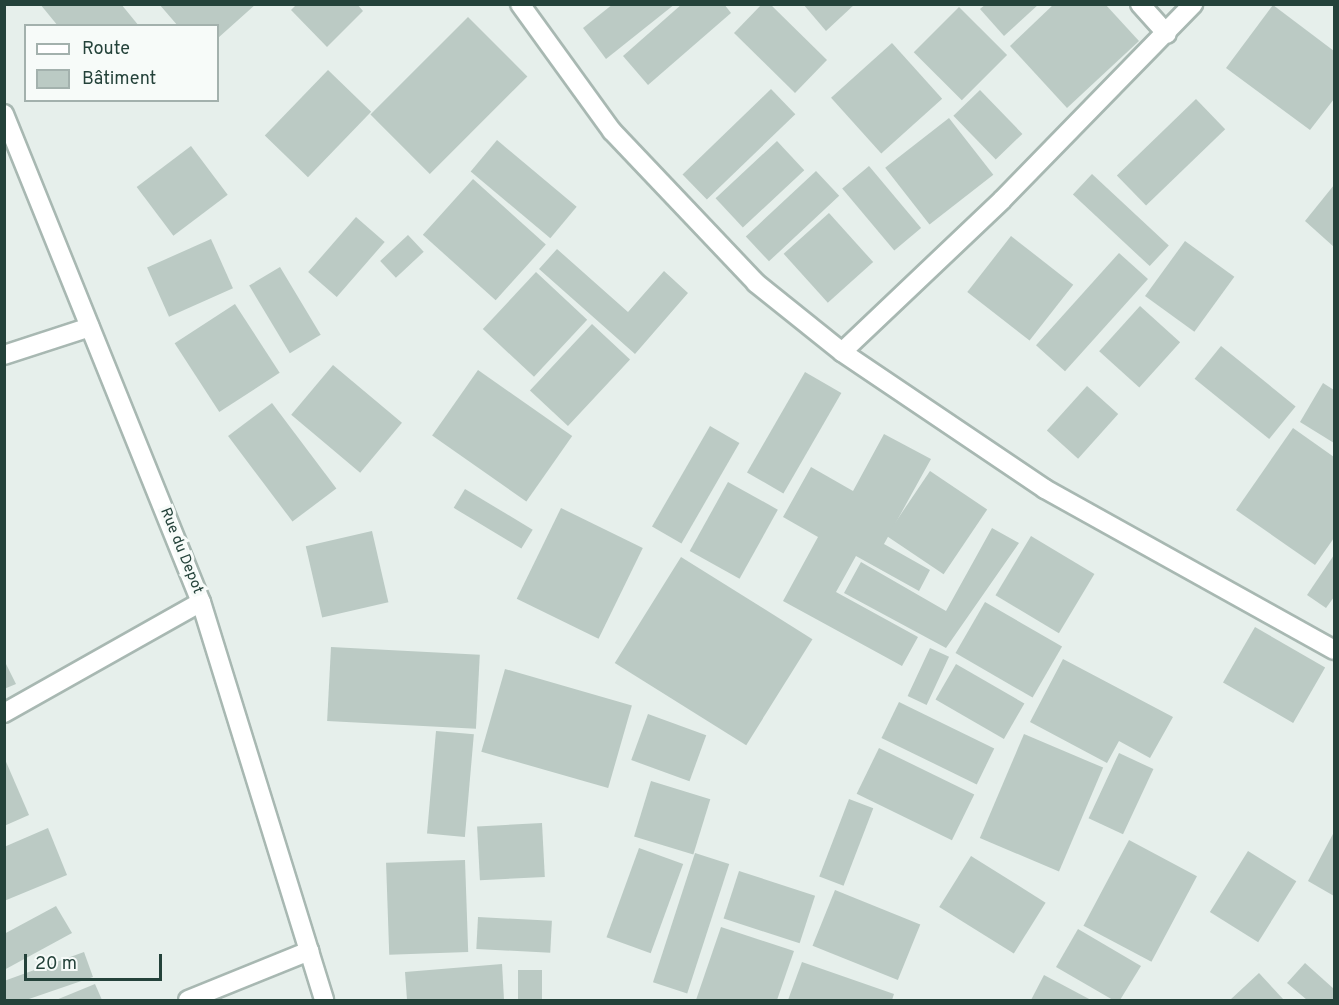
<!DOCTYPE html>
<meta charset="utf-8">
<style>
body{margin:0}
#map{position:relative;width:1339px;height:1005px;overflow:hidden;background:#e6efeb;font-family:Overpass,sans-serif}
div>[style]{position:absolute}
.building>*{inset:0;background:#bbcac4;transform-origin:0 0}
.roads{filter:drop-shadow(2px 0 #a8b8b2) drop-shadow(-2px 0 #a8b8b2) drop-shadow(0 2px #a8b8b2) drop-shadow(0 -2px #a8b8b2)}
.minor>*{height:18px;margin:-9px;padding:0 9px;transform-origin:9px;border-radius:9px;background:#fff}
.tertiary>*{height:18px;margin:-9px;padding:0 9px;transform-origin:9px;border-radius:9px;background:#fff}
span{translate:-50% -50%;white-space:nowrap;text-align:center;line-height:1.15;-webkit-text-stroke:6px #f7fbf9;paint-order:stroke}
.street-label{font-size:15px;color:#24423a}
.frame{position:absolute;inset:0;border:6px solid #24423a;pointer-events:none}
.legend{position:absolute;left:24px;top:24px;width:195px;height:78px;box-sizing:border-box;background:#f7fbf9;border:2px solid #a3b1ad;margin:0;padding:8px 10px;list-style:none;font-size:18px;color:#24423a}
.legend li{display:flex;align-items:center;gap:12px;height:30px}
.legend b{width:30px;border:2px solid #a3b1ad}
.scale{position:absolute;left:24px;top:954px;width:138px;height:27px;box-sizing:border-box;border:3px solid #24423a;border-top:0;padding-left:8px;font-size:18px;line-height:21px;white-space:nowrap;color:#24423a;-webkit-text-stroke:4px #f7fbf9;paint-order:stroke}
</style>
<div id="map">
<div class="building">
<i style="clip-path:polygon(40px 4px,121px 4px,139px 26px,58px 26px)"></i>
<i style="clip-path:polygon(159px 4px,256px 4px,218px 38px,218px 26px,178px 26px)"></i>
<i style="clip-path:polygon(297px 4px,357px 4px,363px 11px,327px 47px,291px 10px)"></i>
<i style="clip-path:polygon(613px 4px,675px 4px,606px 59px,583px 28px)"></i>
<i style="clip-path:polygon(682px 4px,724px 4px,731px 13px,648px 85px,623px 56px)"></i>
<i style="clip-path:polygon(762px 4px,770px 4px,827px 60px,795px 93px,734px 33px)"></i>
<i style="clip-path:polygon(803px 4px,855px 4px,826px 31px)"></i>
<i style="clip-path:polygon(986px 4px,1039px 4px,1004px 36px,980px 9px)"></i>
<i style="clip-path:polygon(1054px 4px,1105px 4px,1139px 41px,1067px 108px,1010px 46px)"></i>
<i style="clip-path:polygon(1273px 5px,1334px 51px,1334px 99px,1310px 130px,1226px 68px)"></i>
<i style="left:959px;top:7px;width:68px;height:64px;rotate:45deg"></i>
<i style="left:468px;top:17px;width:84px;height:138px;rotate:45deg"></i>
<i style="left:892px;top:43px;width:75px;height:82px;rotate:48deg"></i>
<i style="left:328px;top:70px;width:60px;height:91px;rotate:44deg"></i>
<i style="left:771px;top:89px;width:35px;height:123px;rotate:46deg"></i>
<i style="left:980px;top:90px;width:61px;height:37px;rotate:46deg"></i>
<i style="left:1196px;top:99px;width:42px;height:110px;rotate:46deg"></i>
<i style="left:949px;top:118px;width:72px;height:81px;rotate:52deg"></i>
<i style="left:497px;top:140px;width:104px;height:41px;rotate:40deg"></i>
<i style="left:777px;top:141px;width:40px;height:84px;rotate:47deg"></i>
<i style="left:191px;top:146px;width:61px;height:68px;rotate:53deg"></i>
<i style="left:869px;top:166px;width:81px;height:35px;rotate:50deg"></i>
<i style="left:816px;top:171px;width:34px;height:96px;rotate:47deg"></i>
<i style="left:1092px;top:174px;width:105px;height:28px;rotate:43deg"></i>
<i style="left:473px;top:179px;width:98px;height:75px;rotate:42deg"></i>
<i style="clip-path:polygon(1334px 185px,1334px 247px,1305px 221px)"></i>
<i style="left:829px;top:213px;width:66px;height:61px;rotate:48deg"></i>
<i style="left:356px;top:217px;width:38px;height:73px;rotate:41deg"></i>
<i style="left:408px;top:235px;width:23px;height:38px;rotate:47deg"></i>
<i style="left:1011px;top:236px;width:79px;height:71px;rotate:38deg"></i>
<i style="left:211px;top:239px;width:54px;height:70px;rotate:66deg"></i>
<i style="left:1185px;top:241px;width:61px;height:68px;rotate:36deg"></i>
<i style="clip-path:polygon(557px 249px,628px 312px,664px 271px,688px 293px,635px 354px,539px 269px)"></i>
<i style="left:1119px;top:253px;width:39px;height:124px;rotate:42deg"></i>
<i style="left:280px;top:267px;width:79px;height:36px;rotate:59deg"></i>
<i style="left:536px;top:272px;width:70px;height:78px;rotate:43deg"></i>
<i style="left:235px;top:304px;width:82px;height:72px;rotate:57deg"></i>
<i style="left:1140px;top:306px;width:54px;height:61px;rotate:42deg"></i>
<i style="left:592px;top:324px;width:52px;height:91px;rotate:43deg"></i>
<i style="left:1221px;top:346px;width:96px;height:42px;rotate:39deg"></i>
<i style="left:333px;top:365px;width:90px;height:65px;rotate:40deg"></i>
<i style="left:478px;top:370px;width:115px;height:80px;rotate:35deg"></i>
<i style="left:805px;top:372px;width:42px;height:116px;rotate:30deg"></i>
<i style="clip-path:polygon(1323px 383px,1334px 390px,1334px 443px,1300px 422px)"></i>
<i style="left:1087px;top:386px;width:42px;height:60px;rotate:42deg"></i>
<i style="left:272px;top:403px;width:107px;height:55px;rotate:53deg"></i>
<i style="left:710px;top:426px;width:34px;height:116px;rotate:30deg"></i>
<i style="clip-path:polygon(1293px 428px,1334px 457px,1334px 538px,1315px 565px,1236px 510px)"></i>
<i style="clip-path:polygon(884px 434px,931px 459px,884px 544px,930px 570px,919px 591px,856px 556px,836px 592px,918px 637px,902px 666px,783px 601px,818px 537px,783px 517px,811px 467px,853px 491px)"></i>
<i style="left:930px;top:471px;width:69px;height:78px;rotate:34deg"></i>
<i style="left:728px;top:482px;width:57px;height:79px;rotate:29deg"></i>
<i style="left:465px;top:489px;width:79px;height:22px;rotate:31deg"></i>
<i style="left:561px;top:508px;width:91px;height:101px;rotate:26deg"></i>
<i style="clip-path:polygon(992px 528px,1019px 543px,946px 648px,844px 593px,861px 562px,946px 611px)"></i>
<i style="left:372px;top:531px;width:73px;height:68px;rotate:77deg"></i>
<i style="left:1031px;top:536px;width:74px;height:69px;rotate:31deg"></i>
<i style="clip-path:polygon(1334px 555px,1334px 597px,1326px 608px,1307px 595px)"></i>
<i style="left:681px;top:557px;width:155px;height:125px;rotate:32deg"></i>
<i style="left:985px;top:602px;width:89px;height:59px;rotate:30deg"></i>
<i style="left:1255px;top:627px;width:81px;height:64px;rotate:30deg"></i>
<i style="left:331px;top:647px;width:149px;height:74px;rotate:3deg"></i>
<i style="left:930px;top:648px;width:21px;height:53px;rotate:25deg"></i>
<i style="clip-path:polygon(1063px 659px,1173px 717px,1150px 758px,1119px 741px,1107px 763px,1030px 722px)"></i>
<i style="clip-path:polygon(4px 660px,16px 684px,4px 689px)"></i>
<i style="left:956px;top:664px;width:79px;height:41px;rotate:30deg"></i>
<i style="left:505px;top:669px;width:132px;height:86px;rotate:16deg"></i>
<i style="left:899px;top:702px;width:106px;height:40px;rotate:26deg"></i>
<i style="left:648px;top:714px;width:62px;height:49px;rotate:20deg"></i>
<i style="left:436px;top:731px;width:38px;height:103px;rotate:5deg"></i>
<i style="left:1024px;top:734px;width:86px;height:113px;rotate:23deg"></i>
<i style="left:879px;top:748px;width:106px;height:51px;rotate:26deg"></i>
<i style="left:1119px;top:753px;width:38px;height:72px;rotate:25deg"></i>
<i style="clip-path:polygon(4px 757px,29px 815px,4px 826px)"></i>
<i style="left:651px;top:781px;width:62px;height:58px;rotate:17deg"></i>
<i style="left:849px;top:799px;width:26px;height:83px;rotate:21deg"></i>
<i style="left:542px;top:823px;width:54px;height:65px;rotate:87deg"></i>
<i style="clip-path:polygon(48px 828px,67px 875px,4px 901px,4px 847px)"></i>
<i style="clip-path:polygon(1334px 832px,1334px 896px,1308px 881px)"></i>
<i style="left:1129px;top:840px;width:77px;height:97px;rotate:28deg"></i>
<i style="left:639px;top:848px;width:47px;height:95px;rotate:20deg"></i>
<i style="left:1248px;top:851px;width:57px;height:72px;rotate:32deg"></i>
<i style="left:695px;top:853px;width:36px;height:136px;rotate:18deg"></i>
<i style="left:971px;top:856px;width:88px;height:60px;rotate:32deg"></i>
<i style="left:465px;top:860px;width:92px;height:79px;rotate:88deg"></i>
<i style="left:739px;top:871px;width:80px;height:50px;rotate:18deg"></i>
<i style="left:835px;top:890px;width:92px;height:60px;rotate:22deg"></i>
<i style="clip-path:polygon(56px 906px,72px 933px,4px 970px,4px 934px)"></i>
<i style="left:478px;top:917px;width:74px;height:32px;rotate:3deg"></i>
<i style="clip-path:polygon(721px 927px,794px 951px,777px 1000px,696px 1000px)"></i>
<i style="clip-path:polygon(1078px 929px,1141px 966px,1120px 1000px,1113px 1000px,1056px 967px)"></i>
<i style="clip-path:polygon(84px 952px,93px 977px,26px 1000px,4px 1000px,4px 981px)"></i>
<i style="clip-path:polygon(802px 962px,894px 994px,892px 1000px,788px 1000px)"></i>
<i style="clip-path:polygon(1305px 963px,1334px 989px,1334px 1000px,1307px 1000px,1287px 983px)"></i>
<i style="clip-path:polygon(502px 964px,504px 1000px,407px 1000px,405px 972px)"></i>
<i style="left:542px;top:970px;width:30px;height:24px;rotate:90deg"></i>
<i style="clip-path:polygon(1259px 973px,1284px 1000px,1230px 1000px)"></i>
<i style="clip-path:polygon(1044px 975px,1091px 1000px,1031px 1000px)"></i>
<i style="clip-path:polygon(95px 984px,102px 1000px,56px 1000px)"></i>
</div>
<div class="roads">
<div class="minor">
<i style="left:520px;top:4px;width:157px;rotate:54.1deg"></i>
<i style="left:612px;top:131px;width:209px;rotate:46.5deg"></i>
<i style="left:756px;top:283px;width:110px;rotate:38.7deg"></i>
<i style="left:842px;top:352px;width:245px;rotate:34deg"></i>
<i style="left:1045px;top:489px;width:331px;rotate:29.1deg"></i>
<i style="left:1140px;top:4px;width:40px;rotate:48deg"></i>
<i style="left:842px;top:352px;width:221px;rotate:-43.5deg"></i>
<i style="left:1002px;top:200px;width:274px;rotate:-45.7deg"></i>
<i style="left:4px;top:355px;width:90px;rotate:-18deg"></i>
<i style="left:4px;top:713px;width:226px;rotate:-29.4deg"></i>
<i style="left:188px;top:1000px;width:131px;rotate:-22deg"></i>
</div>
<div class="tertiary">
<i style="left:4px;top:114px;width:526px;rotate:68.02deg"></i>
<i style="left:201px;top:602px;width:417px;rotate:72.8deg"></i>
</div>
</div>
<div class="street-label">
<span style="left:181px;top:551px;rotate:68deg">Rue du Depot</span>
</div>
<div class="frame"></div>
<ul class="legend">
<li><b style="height:8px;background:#fff"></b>Route</li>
<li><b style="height:16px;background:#bbcac4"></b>Bâtiment</li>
</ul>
<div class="scale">20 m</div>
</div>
